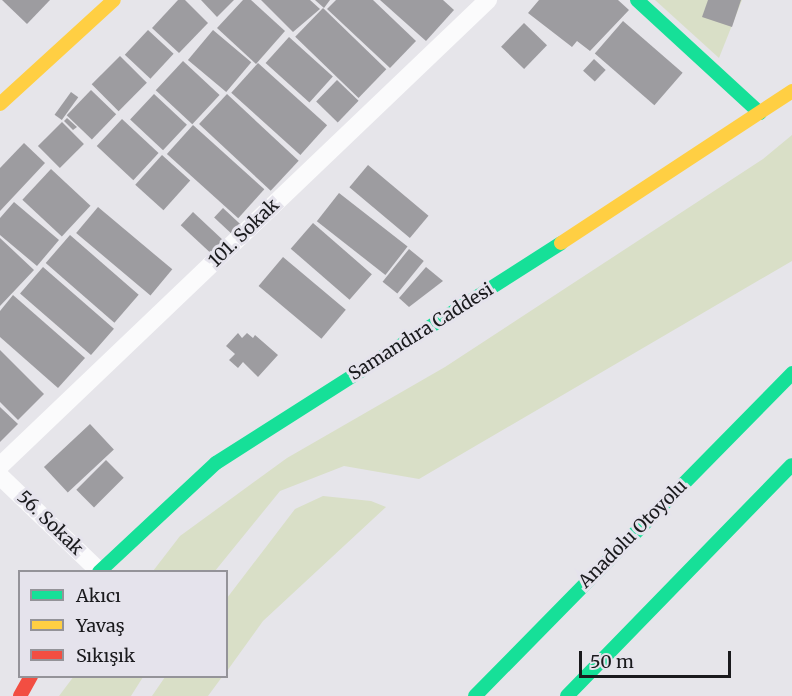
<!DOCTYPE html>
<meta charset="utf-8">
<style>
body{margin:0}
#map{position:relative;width:792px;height:696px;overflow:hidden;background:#e6e5ea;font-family:Merriweather,serif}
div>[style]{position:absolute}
.green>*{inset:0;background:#d9dfc7}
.building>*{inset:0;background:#9d9ca0;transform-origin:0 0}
.street>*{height:18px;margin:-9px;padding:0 9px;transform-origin:9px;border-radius:9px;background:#fbfbfc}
.fast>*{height:14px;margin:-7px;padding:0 7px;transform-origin:7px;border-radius:7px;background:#16e098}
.slow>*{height:14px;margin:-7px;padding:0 7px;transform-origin:7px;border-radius:7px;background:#ffcf43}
.jam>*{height:14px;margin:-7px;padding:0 7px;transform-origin:7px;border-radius:7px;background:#f24e42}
span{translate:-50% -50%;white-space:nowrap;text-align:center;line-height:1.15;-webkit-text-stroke:6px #e5e3ec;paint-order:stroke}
.street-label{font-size:18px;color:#1a1a1d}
.legend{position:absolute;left:18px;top:570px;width:210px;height:108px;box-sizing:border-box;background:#e5e3ec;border:2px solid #949399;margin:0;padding:8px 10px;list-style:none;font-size:18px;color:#1a1a1d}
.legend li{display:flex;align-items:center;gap:12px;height:30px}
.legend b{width:30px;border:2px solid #949399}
.scale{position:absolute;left:579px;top:651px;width:152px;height:27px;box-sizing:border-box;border:3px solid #1a1a1d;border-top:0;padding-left:8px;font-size:18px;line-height:21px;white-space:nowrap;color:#1a1a1d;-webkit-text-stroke:4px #e5e3ec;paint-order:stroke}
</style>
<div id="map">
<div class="green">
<i style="clip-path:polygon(655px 0,742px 0,719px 58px)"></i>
<i style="clip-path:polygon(792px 135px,792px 261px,419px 479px,344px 466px,280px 491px,215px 571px,153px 571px,180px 536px,287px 458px,445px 367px,763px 159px)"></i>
<i style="clip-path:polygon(323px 496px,371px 501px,386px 507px,263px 621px,227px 671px,227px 598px,295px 509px)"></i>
<i style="clip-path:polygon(74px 676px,143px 676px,143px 677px,131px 696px,59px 696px)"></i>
<i style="clip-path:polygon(165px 677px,165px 676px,222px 677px,208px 696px,152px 696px)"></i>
</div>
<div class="building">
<i style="clip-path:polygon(2px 0,50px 0,27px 24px)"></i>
<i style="clip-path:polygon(178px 0,185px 0,208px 23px,179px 53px,152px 28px)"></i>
<i style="clip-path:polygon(201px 0,234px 0,217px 17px)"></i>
<i style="clip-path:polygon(243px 0,251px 0,285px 31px,256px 64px,217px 28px)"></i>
<i style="clip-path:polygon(261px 0,310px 0,320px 9px,293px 32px)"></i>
<i style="clip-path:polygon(315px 0,330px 0,324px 8px)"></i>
<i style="clip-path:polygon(336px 0,373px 0,416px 41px,390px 68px,327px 9px)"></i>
<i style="clip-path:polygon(380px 0,443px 0,454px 10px,426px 41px)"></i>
<i style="clip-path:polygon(539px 0,618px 0,629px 10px,590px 51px,577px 41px,572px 47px,528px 13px)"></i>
<i style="clip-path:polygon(708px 0,741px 0,732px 27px,702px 17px)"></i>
<i style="left:323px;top:8px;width:88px;height:40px;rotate:44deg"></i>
<i style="left:623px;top:21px;width:79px;height:43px;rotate:41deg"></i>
<i style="left:524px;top:23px;width:32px;height:33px;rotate:44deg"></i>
<i style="left:148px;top:30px;width:35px;height:34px;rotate:43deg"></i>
<i style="left:213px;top:30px;width:50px;height:39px;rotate:40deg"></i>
<i style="left:289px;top:37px;width:59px;height:35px;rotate:42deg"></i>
<i style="left:120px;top:56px;width:38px;height:40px;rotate:45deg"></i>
<i style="left:594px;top:59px;width:16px;height:16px;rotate:43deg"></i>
<i style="left:183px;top:61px;width:50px;height:40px;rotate:43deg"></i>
<i style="left:258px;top:63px;width:93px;height:40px;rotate:42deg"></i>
<i style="left:337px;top:80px;width:30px;height:30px;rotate:44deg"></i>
<i style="left:91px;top:90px;width:35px;height:35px;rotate:44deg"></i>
<i style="left:71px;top:92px;width:9px;height:28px;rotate:36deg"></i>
<i style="left:154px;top:94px;width:45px;height:35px;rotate:43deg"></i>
<i style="left:227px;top:94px;width:98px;height:41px;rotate:43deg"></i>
<i style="clip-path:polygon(67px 118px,77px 127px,73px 130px,64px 121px)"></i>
<i style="left:122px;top:119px;width:50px;height:37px;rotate:43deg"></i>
<i style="left:62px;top:122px;width:31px;height:34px;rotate:45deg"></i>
<i style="left:193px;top:125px;width:96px;height:39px;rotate:42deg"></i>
<i style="clip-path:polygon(24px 143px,45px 163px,0 211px,0 168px)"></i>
<i style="left:162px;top:155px;width:38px;height:40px;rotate:42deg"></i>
<i style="left:368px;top:165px;width:79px;height:29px;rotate:40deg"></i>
<i style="left:51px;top:169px;width:54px;height:42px;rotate:43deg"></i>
<i style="left:339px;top:193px;width:87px;height:36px;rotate:38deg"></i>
<i style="clip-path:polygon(14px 202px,59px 240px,37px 266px,0 235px,0 218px)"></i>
<i style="left:98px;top:207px;width:97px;height:34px;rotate:40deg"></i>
<i style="left:223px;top:208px;width:26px;height:13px;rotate:43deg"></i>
<i style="left:193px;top:212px;width:42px;height:18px;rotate:43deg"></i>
<i style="left:313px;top:223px;width:78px;height:34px;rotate:41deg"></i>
<i style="left:70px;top:235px;width:91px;height:37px;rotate:41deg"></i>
<i style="clip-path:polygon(0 238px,34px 270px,0 306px)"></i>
<i style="left:409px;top:249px;width:19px;height:42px;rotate:39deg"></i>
<i style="left:283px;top:257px;width:82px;height:38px;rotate:40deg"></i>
<i style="left:43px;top:267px;width:94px;height:35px;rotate:41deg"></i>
<i style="clip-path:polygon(426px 267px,443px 281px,409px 307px,399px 298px)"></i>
<i style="clip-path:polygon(13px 295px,85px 358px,58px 388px,0 337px,0 311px)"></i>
<i style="clip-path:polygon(238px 333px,242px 338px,247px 333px,253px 338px,255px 335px,278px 355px,258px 377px,243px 362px,238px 368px,229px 360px,235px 354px,226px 346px)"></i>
<i style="clip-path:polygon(0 350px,44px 394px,18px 420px,0 402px)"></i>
<i style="clip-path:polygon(0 407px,18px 424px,0 442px)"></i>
<i style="left:90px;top:424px;width:35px;height:63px;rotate:47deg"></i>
<i style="left:106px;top:460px;width:25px;height:42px;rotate:45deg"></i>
</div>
<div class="street">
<i style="left:0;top:466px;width:675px;rotate:-43.68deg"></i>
<i style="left:0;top:476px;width:137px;rotate:43.8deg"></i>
</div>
<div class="fast">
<i style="left:637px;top:0;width:167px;rotate:42.6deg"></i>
<i style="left:99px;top:572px;width:160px;rotate:-43deg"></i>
<i style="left:216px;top:463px;width:409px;rotate:-32.5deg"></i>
<i style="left:475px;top:696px;width:453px;rotate:-45.5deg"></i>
<i style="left:567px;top:696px;width:322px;rotate:-45.8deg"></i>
</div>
<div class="slow">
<i style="left:0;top:104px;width:154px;rotate:-42.4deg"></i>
<i style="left:561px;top:243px;width:277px;rotate:-33.3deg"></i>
</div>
<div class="jam">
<i style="left:20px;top:696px;width:23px;rotate:-61deg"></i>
</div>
<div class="street-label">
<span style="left:244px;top:233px;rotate:-44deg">101. Sokak</span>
<span style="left:421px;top:332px;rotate:-32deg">Samandıra Caddesi</span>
<span style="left:50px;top:523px;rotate:44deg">56. Sokak</span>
<span style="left:633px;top:534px;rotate:-45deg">Anadolu Otoyolu</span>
</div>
<ul class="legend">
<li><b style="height:8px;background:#16e098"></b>Akıcı</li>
<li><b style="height:8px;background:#ffcf43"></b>Yavaş</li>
<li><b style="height:8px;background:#f24e42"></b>Sıkışık</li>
</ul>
<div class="scale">50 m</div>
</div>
